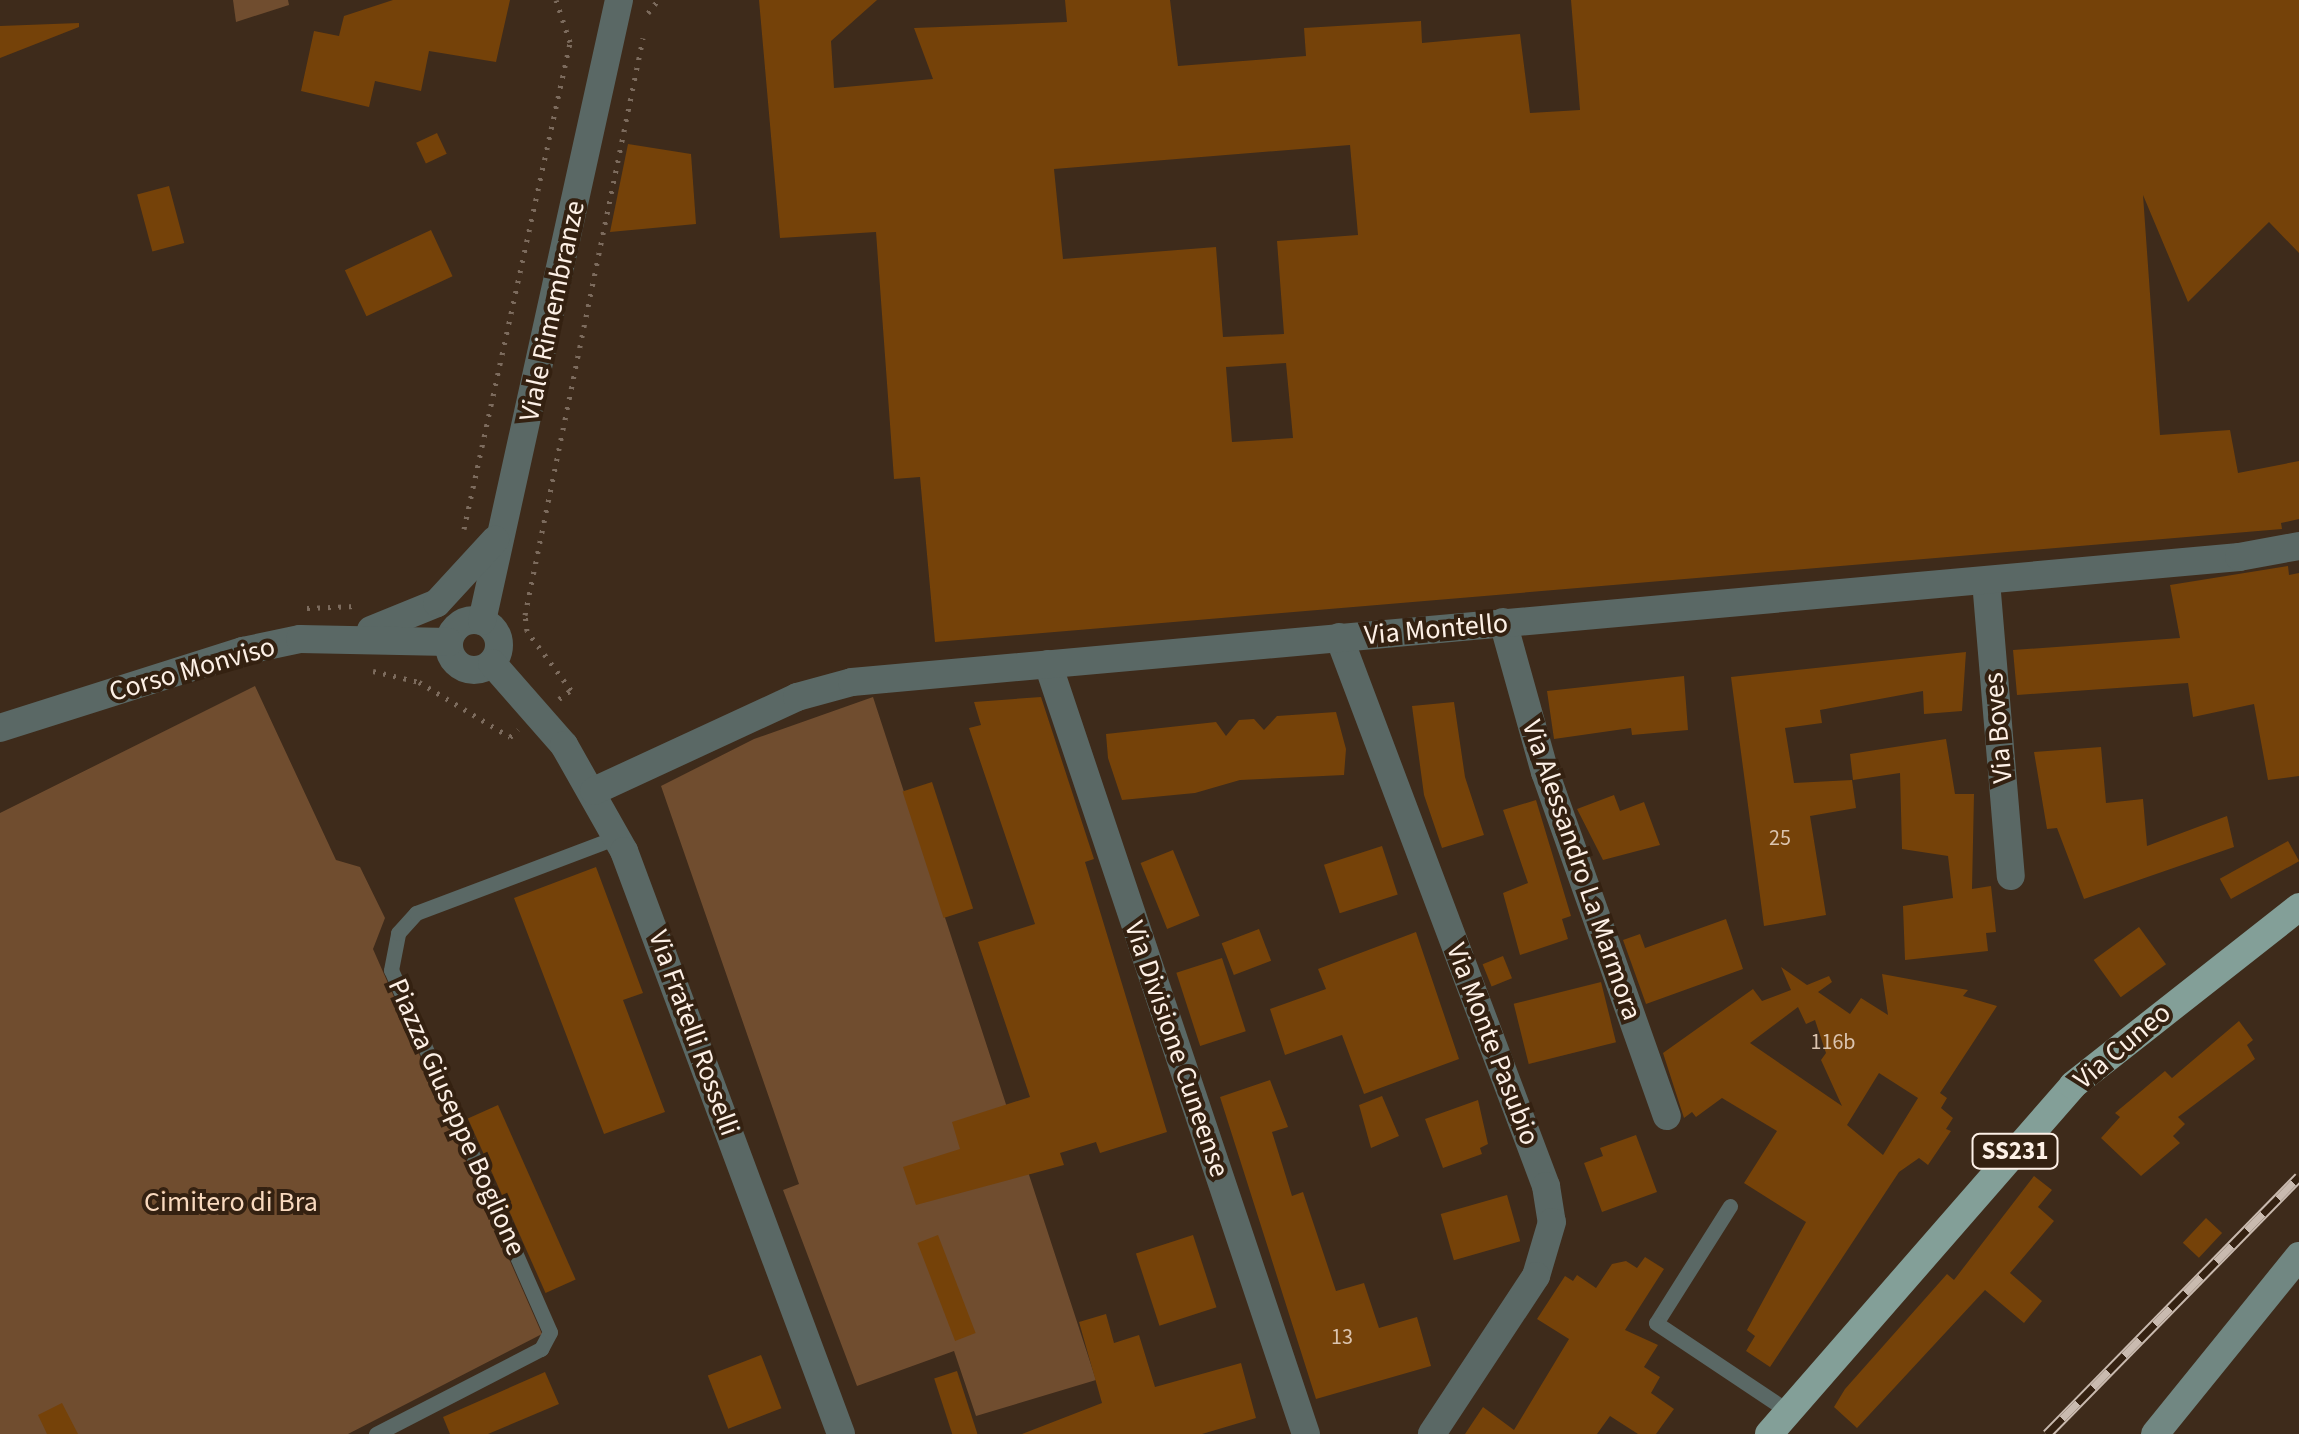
<!DOCTYPE html>
<style>
body{margin:0}
#map{position:relative;width:2299px;height:1434px;overflow:hidden;background:#3e2b1b;font-family:"Source Sans 3",sans-serif}
div>[style]{position:absolute}
.green>*{inset:0;background:#704d2f}
.building>*{inset:0;background:#754209;transform-origin:0 0}
.path>*{height:5px;margin-top:-2.5px;transform-origin:0;background:repeating-linear-gradient(90deg,#7c6b5d 0 2.5px,transparent 0 10.5px)}
.service>*{height:15px;margin:-7.5px;padding:0 7.5px;transform-origin:7.5px;border-radius:7.5px;background:#5a6865}
.minor>*{height:28px;margin:-14px;padding:0 14px;transform-origin:14px;border-radius:14px;background:#5a6865}
.minor>.ring{margin:-14px;padding:0;box-sizing:content-box;background:none;border:28px solid #5a6865;border-radius:50%}
.secondary>*{height:28px;margin:-14px;padding:0 14px;transform-origin:14px;border-radius:14px;background:#718782}
.primary>*{height:28px;margin:-14px;padding:0 14px;transform-origin:14px;border-radius:14px;background:#839f98}
.rail>*{height:11px;margin-top:-5.5px;transform-origin:0;background:repeating-linear-gradient(90deg,#342111 0 22px,#c9baaf 0 44px);box-sizing:border-box;border-block:2px solid #c9baaf}
span{translate:-50% -50%;white-space:nowrap;text-align:center;line-height:1.15;-webkit-text-stroke:8px #342111;paint-order:stroke}
.number-label{font-size:22px;color:#dbc4af}
.number-label span{-webkit-text-stroke-width:0}
.shield-label span{padding:2px 8px;background:#342111;border:2px solid;border-radius:8px;-webkit-text-stroke-width:0}
.shield-label{font-size:25px;color:#fdf0e6;font-weight:700}
.street-label{font-size:28px;color:#fdf0e6}
.park-label{font-size:28px;color:#f9d9be}
</style>
<div id="map">
<div class="green">
<i style="clip-path:polygon(233px 0,288px 0,289px 5px,236px 22px)"></i>
<i style="clip-path:polygon(255px 686px,336px 860px,360px 867px,385px 918px,373px 949px,542px 1334px,348px 1434px,0 1434px,0 813px)"></i>
<i style="clip-path:polygon(873px 697px,1096px 1380px,976px 1416px,954px 1351px,857px 1386px,783px 1190px,799px 1184px,661px 786px,754px 739px)"></i>
</div>
<div class="building">
<i style="clip-path:polygon(393px 0,510px 0,496px 62px,429px 51px,421px 91px,375px 81px,369px 107px,301px 91px,314px 31px,339px 36px,344px 16px)"></i>
<i style="clip-path:polygon(evenodd,759px 0,877px 0,831px 41px,834px 88px,933px 79px,914px 28px,1067px 22px,1065px 0,1170px 0,1178px 66px,1306px 56px,1304px 28px,1421px 21px,1422px 43px,1520px 34px,1530px 113px,1580px 110px,1571px 0,2299px 0,2299px 253px,2269px 222px,2188px 302px,2143px 195px,2160px 435px,2230px 430px,2238px 473px,2299px 461px,2299px 519px,2281px 523px,2282px 529px,935px 642px,920px 477px,894px 479px,876px 232px,780px 238px,759px 0,1350px 145px,1358px 235px,1277px 241px,1284px 334px,1223px 337px,1216px 247px,1063px 259px,1054px 169px,1350px 145px,759px 0,1286px 363px,1293px 438px,1232px 442px,1226px 367px,1286px 363px)"></i>
<i style="clip-path:polygon(79px 23px,79px 27px,0 58px,0 26px)"></i>
<i style="left:437px;top:133px;width:23px;height:23px;rotate:65deg"></i>
<i style="clip-path:polygon(628px 144px,691px 154px,696px 224px,610px 232px)"></i>
<i style="left:169px;top:186px;width:59px;height:33px;rotate:75deg"></i>
<i style="left:431px;top:230px;width:51px;height:95px;rotate:65deg"></i>
<i style="clip-path:polygon(2288px 566px,2289px 575px,2299px 573px,2299px 776px,2268px 780px,2254px 704px,2193px 717px,2188px 683px,2017px 695px,2013px 650px,2180px 638px,2170px 585px)"></i>
<i style="clip-path:polygon(1966px 652px,1962px 711px,1924px 714px,1923px 691px,1820px 710px,1822px 723px,1785px 728px,1794px 783px,1852px 780px,1856px 808px,1810px 816px,1826px 915px,1764px 926px,1731px 677px)"></i>
<i style="clip-path:polygon(1684px 676px,1688px 730px,1632px 735px,1631px 728px,1554px 739px,1547px 691px)"></i>
<i style="clip-path:polygon(1041px 697px,1094px 859px,1085px 862px,1167px 1132px,1100px 1153px,1096px 1142px,1060px 1153px,1064px 1165px,916px 1205px,903px 1167px,960px 1149px,952px 1122px,1030px 1097px,978px 942px,1035px 924px,969px 728px,981px 725px,974px 702px)"></i>
<i style="clip-path:polygon(1454px 702px,1465px 777px,1484px 835px,1442px 848px,1424px 795px,1412px 706px)"></i>
<i style="clip-path:polygon(1336px 712px,1346px 749px,1344px 775px,1240px 780px,1195px 793px,1122px 800px,1108px 758px,1106px 734px,1216px 722px,1226px 736px,1239px 720px,1254px 719px,1264px 730px,1277px 716px)"></i>
<i style="clip-path:polygon(1946px 739px,1955px 794px,1974px 794px,1972px 889px,1991px 886px,1996px 932px,1986px 933px,1988px 951px,1905px 960px,1903px 906px,1953px 898px,1948px 856px,1902px 849px,1900px 773px,1853px 780px,1850px 754px)"></i>
<i style="clip-path:polygon(2101px 747px,2106px 803px,2143px 799px,2147px 846px,2227px 816px,2234px 847px,2084px 899px,2057px 828px,2047px 829px,2034px 752px)"></i>
<i style="left:932px;top:782px;width:133px;height:31px;rotate:72deg"></i>
<i style="clip-path:polygon(1614px 795px,1620px 811px,1644px 802px,1660px 845px,1603px 860px,1577px 809px)"></i>
<i style="clip-path:polygon(1536px 800px,1571px 916px,1562px 919px,1568px 939px,1520px 955px,1503px 893px,1528px 883px,1503px 810px)"></i>
<i style="left:2288px;top:841px;width:23px;height:78px;rotate:61deg"></i>
<i style="left:1382px;top:846px;width:51px;height:61px;rotate:72deg"></i>
<i style="left:1173px;top:850px;width:71px;height:35px;rotate:68deg"></i>
<i style="clip-path:polygon(596px 867px,643px 993px,623px 1000px,665px 1112px,604px 1134px,514px 898px)"></i>
<i style="clip-path:polygon(1726px 919px,1743px 969px,1646px 1004px,1623px 940px,1640px 934px,1645px 948px)"></i>
<i style="left:2139px;top:927px;width:46px;height:56px;rotate:54deg"></i>
<i style="left:1259px;top:929px;width:34px;height:40px;rotate:69deg"></i>
<i style="clip-path:polygon(1416px 932px,1459px 1059px,1364px 1094px,1342px 1035px,1285px 1055px,1270px 1009px,1326px 989px,1318px 969px)"></i>
<i style="left:1503px;top:956px;width:24px;height:22px;rotate:68deg"></i>
<i style="left:1222px;top:958px;width:77px;height:48px;rotate:72deg"></i>
<i style="clip-path:polygon(evenodd,1781px 967px,1807px 985px,1829px 976px,1832px 982px,1818px 992px,1850px 1014px,1861px 998px,1888px 1015px,1882px 974px,1968px 990px,1963px 996px,1997px 1006px,1940px 1093px,1947px 1098px,1941px 1108px,1953px 1118px,1946px 1129px,1951px 1131px,1928px 1165px,1919px 1158px,1899px 1172px,1770px 1367px,1746px 1351px,1755px 1336px,1747px 1330px,1806px 1222px,1744px 1183px,1777px 1131px,1722px 1098px,1696px 1117px,1692px 1112px,1684px 1118px,1663px 1053px,1753px 989px,1762px 1001px,1791px 990px,1781px 967px,1798px 1007px,1806px 1024px,1815px 1020px,1826px 1053px,1821px 1060px,1842px 1106px,1750px 1043px,1798px 1007px,1781px 967px,1879px 1073px,1918px 1098px,1883px 1155px,1847px 1125px,1879px 1073px)"></i>
<i style="left:1601px;top:982px;width:62px;height:90px;rotate:76deg"></i>
<i style="clip-path:polygon(2239px 1021px,2253px 1040px,2247px 1045px,2255px 1059px,2178px 1117px,2185px 1124px,2173px 1136px,2180px 1143px,2141px 1176px,2101px 1138px,2120px 1117px,2115px 1113px,2165px 1071px,2172px 1078px)"></i>
<i style="clip-path:polygon(1270px 1080px,1288px 1127px,1272px 1132px,1292px 1196px,1303px 1192px,1336px 1291px,1364px 1283px,1379px 1328px,1417px 1317px,1431px 1366px,1316px 1399px,1220px 1097px)"></i>
<i style="clip-path:polygon(1382px 1096px,1399px 1136px,1371px 1148px,1359px 1105px)"></i>
<i style="clip-path:polygon(1478px 1100px,1488px 1144px,1480px 1148px,1482px 1154px,1443px 1168px,1425px 1119px)"></i>
<i style="left:498px;top:1105px;width:191px;height:33px;rotate:66deg"></i>
<i style="clip-path:polygon(1636px 1135px,1657px 1192px,1602px 1212px,1584px 1163px,1603px 1156px,1600px 1148px)"></i>
<i style="clip-path:polygon(2034px 1176px,2052px 1190px,2038px 1207px,2054px 1221px,2010px 1273px,2042px 1301px,2024px 1323px,1985px 1290px,1857px 1428px,1834px 1407px,1845px 1389px,1947px 1274px,1954px 1280px)"></i>
<i style="left:1507px;top:1195px;width:48px;height:69px;rotate:74deg"></i>
<i style="left:2206px;top:1218px;width:22px;height:34px;rotate:43deg"></i>
<i style="left:938px;top:1235px;width:105px;height:22px;rotate:69deg"></i>
<i style="left:1193px;top:1235px;width:76px;height:60px;rotate:72deg"></i>
<i style="clip-path:polygon(1645px 1257px,1664px 1269px,1625px 1330px,1658px 1345px,1644px 1367px,1660px 1377px,1651px 1393px,1674px 1409px,1656px 1434px,1638px 1434px,1610px 1416px,1597px 1434px,1465px 1434px,1483px 1407px,1514px 1430px,1569px 1339px,1537px 1319px,1565px 1276px,1573px 1281px,1577px 1275px,1596px 1288px,1612px 1264px,1626px 1261px,1637px 1268px)"></i>
<i style="clip-path:polygon(1106px 1314px,1114px 1343px,1139px 1335px,1155px 1387px,1241px 1363px,1256px 1418px,1202px 1434px,1022px 1434px,1102px 1403px,1079px 1322px)"></i>
<i style="left:761px;top:1355px;width:57px;height:57px;rotate:69deg"></i>
<i style="left:957px;top:1371px;width:66px;height:24px;rotate:72deg"></i>
<i style="clip-path:polygon(545px 1372px,559px 1404px,488px 1434px,450px 1434px,443px 1417px)"></i>
<i style="clip-path:polygon(62px 1403px,78px 1434px,47px 1434px,38px 1415px)"></i>
</div>
<div class="path">
<i style="left:648px;top:13px;width:16px;rotate:-52deg"></i>
<i style="left:464px;top:529px;width:498px;rotate:-77.7deg"></i>
<i style="left:570px;top:42px;width:44px;rotate:-108.4deg"></i>
<i style="left:307px;top:608px;width:49px;rotate:-2.3deg"></i>
<i style="left:373px;top:671px;width:47px;rotate:13.4deg"></i>
<i style="left:419px;top:682px;width:106px;rotate:31.1deg"></i>
<i style="left:510px;top:737px;width:11px;rotate:-41deg"></i>
<i style="left:559px;top:699px;width:15px;rotate:-37deg"></i>
<i style="left:571px;top:690px;width:74px;rotate:-126.7deg"></i>
<i style="left:527px;top:631px;width:16px;rotate:-97deg"></i>
<i style="left:525px;top:615px;width:589px;rotate:-78.44deg"></i>
</div>
<div class="service">
<i style="left:1730px;top:1206px;width:138px;rotate:122.3deg"></i>
<i style="left:1656px;top:1323px;width:159px;rotate:33.7deg"></i>
<i style="left:376px;top:1434px;width:186px;rotate:-27.3deg"></i>
<i style="left:541px;top:1349px;width:19px;rotate:-62deg"></i>
<i style="left:550px;top:1332px;width:395px;rotate:-113.7deg"></i>
<i style="left:391px;top:970px;width:38px;rotate:-79deg"></i>
<i style="left:398px;top:933px;width:27px;rotate:-48deg"></i>
<i style="left:416px;top:913px;width:215px;rotate:-20.7deg"></i>
</div>
<div class="minor">
<i style="left:1986px;top:581px;width:296px;rotate:85.2deg"></i>
<i class="ring" style="left:449px;top:620px;width:22px;height:22px"></i>
<i style="left:482px;top:621px;width:636px;rotate:-77.56deg"></i>
<i style="left:1503px;top:622px;width:156px;rotate:74.4deg"></i>
<i style="left:1545px;top:772px;width:365px;rotate:70.5deg"></i>
<i style="left:371px;top:630px;width:71px;rotate:-22.2deg"></i>
<i style="left:437px;top:603px;width:86px;rotate:-47.4deg"></i>
<i style="left:1339px;top:637px;width:587px;rotate:69.34deg"></i>
<i style="left:1546px;top:1186px;width:36px;rotate:81deg"></i>
<i style="left:1552px;top:1222px;width:56px;rotate:106.5deg"></i>
<i style="left:1536px;top:1276px;width:189px;rotate:123.4deg"></i>
<i style="left:492px;top:663px;width:109px;rotate:48.7deg"></i>
<i style="left:564px;top:745px;width:122px;rotate:60.5deg"></i>
<i style="left:624px;top:851px;width:622px;rotate:69.58deg"></i>
<i style="left:1048px;top:664px;width:812px;rotate:71.48deg"></i>
<i style="left:0;top:728px;width:255px;rotate:-17.6deg"></i>
<i style="left:243px;top:651px;width:58px;rotate:-11.9deg"></i>
<i style="left:300px;top:639px;width:149px;rotate:1.2deg"></i>
<i style="left:594px;top:791px;width:224px;rotate:-24.8deg"></i>
<i style="left:797px;top:697px;width:57px;rotate:-15.3deg"></i>
<i style="left:852px;top:682px;width:1393px;rotate:-5.15deg"></i>
<i style="left:2239px;top:557px;width:61px;rotate:-10.4deg"></i>
</div>
<div class="secondary">
<i style="left:2155px;top:1434px;width:229px;rotate:-51deg"></i>
</div>
<div class="primary">
<i style="left:1769px;top:1434px;width:463px;rotate:-48.9deg"></i>
<i style="left:2073px;top:1085px;width:288px;rotate:-38.2deg"></i>
</div>
<div class="rail">
<i style="left:2047px;top:1434px;width:360px;rotate:-45.6deg"></i>
</div>
<div class="number-label">
<span style="left:1780px;top:839px">25</span>
<span style="left:1833px;top:1043px">116b</span>
<span style="left:1342px;top:1338px">13</span>
</div>
<div class="shield-label">
<span style="left:2015px;top:1151px">SS231</span>
</div>
<div class="street-label">
<span style="left:552px;top:311px;rotate:-78deg">Viale Rimembranze</span>
<span style="left:1436px;top:629px;rotate:-5deg">Via Montello</span>
<span style="left:192px;top:669px;rotate:-16deg">Corso Monviso</span>
<span style="left:1998px;top:728px;rotate:-95deg">Via Boves</span>
<span style="left:1582px;top:870px;rotate:71deg">Via Alessandro La Marmora</span>
<span style="left:694px;top:1033px;rotate:70deg">Via Fratelli Rosselli</span>
<span style="left:1493px;top:1044px;rotate:69deg">Via Monte Pasubio</span>
<span style="left:2122px;top:1046px;rotate:-40deg">Via Cuneo</span>
<span style="left:1177px;top:1049px;rotate:71deg">Via Divisione Cuneense</span>
<span style="left:457px;top:1117px;rotate:66deg">Piazza Giuseppe Boglione</span>
</div>
<div class="park-label">
<span style="left:231px;top:1202px">Cimitero di Bra</span>
</div>
</div>
